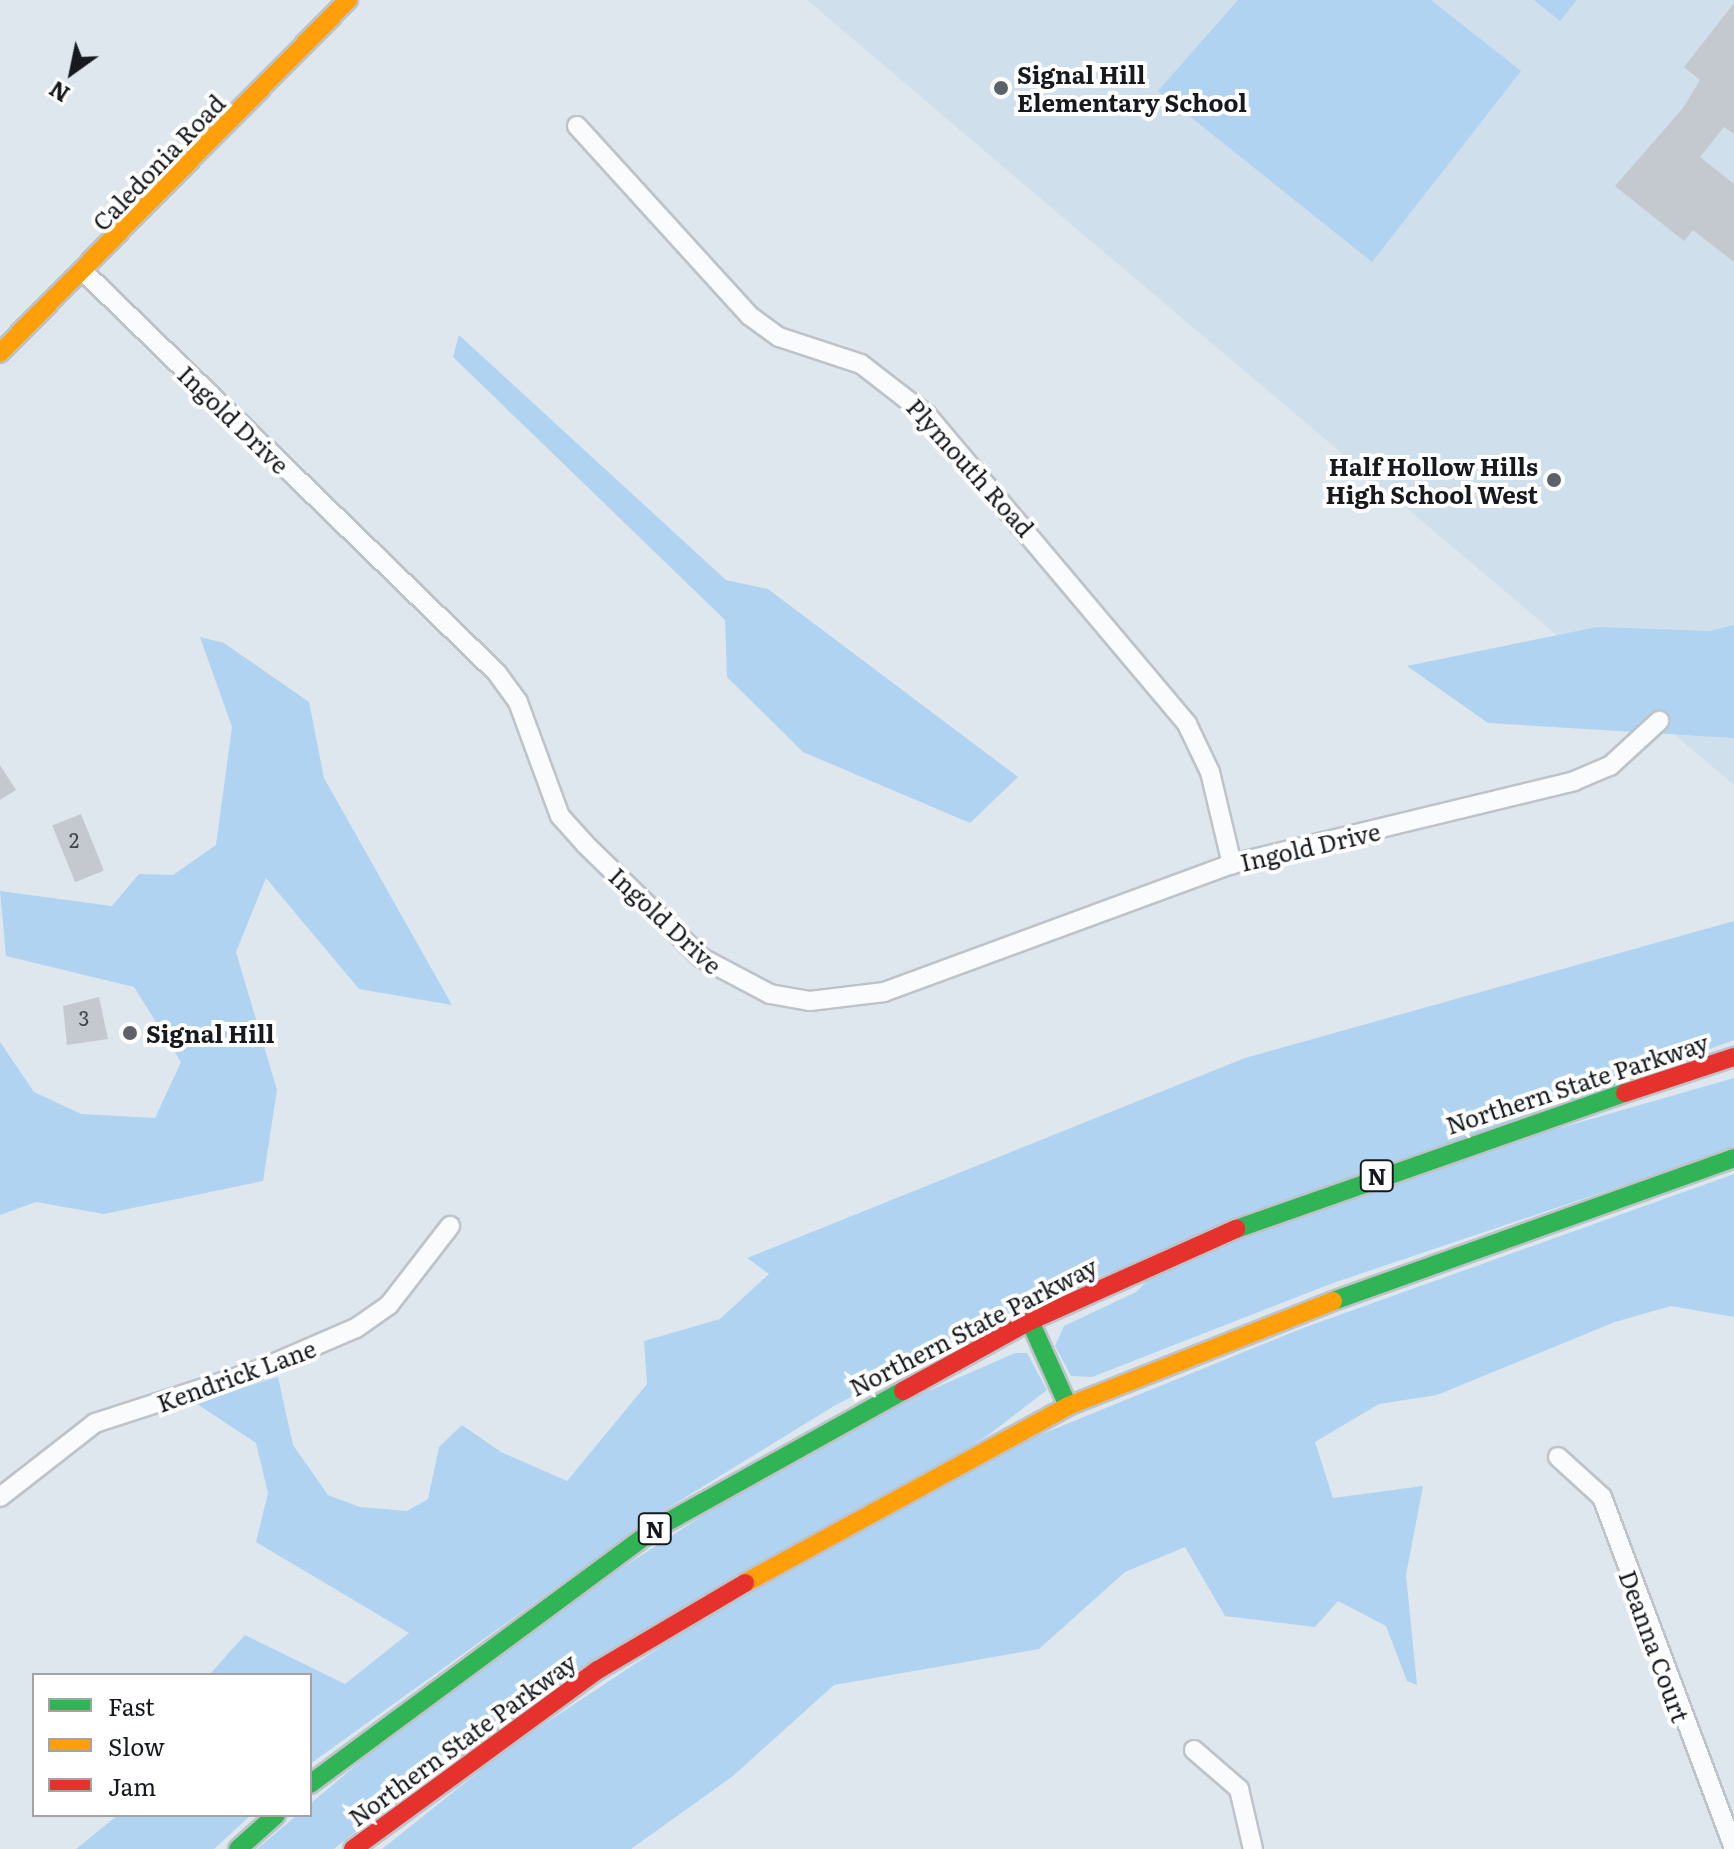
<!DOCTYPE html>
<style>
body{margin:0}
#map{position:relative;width:1734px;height:1849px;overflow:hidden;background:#dfe7ee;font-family:Literata,serif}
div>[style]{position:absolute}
.built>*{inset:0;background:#d0dfec}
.green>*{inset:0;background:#b0d3f2}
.building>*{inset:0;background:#c3c9cf;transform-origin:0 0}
.roads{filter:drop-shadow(2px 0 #bdc3c9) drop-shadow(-2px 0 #bdc3c9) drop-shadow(0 2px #bdc3c9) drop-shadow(0 -2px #bdc3c9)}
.street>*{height:18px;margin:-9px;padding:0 9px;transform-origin:9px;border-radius:9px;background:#fafbfc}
.fast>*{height:18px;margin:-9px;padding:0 9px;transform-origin:9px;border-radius:9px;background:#30b455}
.slow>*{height:18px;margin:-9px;padding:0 9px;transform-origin:9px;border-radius:9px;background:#ff9f0a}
.jam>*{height:18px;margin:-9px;padding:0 9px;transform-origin:9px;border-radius:9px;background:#e5322d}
.dots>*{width:22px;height:22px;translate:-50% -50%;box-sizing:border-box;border:4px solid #fff;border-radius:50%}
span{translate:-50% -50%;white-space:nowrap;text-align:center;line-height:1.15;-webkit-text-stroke:8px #fff;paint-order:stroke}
.number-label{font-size:20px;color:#41464b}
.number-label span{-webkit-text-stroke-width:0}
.shield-label span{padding:2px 6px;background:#fff;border:2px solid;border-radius:6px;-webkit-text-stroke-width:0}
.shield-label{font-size:22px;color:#161a1f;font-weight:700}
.poi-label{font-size:24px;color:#161a1f;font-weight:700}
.left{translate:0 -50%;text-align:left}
.right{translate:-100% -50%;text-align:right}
.street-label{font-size:24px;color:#161a1f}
.legend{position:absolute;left:32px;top:1673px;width:280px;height:144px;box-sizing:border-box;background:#fff;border:2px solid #a2a3a5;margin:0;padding:10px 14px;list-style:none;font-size:24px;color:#161a1f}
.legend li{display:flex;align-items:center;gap:16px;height:40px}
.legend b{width:40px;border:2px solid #a2a3a5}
.north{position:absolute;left:32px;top:32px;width:80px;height:80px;-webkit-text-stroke:6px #fff;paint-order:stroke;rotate:213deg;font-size:22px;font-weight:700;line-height:32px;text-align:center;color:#161a1f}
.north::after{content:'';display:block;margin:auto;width:28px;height:36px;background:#161a1f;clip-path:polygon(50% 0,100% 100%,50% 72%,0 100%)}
</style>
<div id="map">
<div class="built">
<i style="clip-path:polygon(807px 0,1734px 0,1734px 785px,1014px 176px)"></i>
</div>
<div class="green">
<i style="clip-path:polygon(1238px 0,1431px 0,1521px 71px,1372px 262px,1158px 91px)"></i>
<i style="clip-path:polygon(1534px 0,1577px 0,1560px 21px)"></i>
<i style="clip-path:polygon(459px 335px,726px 580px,768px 589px,1018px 777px,970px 823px,803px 752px,727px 677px,725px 620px,453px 357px)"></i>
<i style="clip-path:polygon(1734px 625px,1734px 738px,1488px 723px,1407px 666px,1597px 627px,1710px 631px)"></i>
<i style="clip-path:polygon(200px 637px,224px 643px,309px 702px,324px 778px,452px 1005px,359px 989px,266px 878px,236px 952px,277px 1090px,263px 1181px,104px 1214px,36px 1202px,0 1215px,0 1042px,34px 1092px,81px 1114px,155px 1118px,181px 1062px,134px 987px,6px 956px,0 891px,112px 906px,139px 874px,173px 875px,216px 845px,232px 727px)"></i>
<i style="clip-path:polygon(1734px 921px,1734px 1040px,1041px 1298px,834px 1406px,655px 1516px,310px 1764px,310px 1675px,209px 1675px,245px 1635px,345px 1684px,409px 1633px,256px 1542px,268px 1493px,256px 1443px,194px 1402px,278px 1377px,293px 1445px,328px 1495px,360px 1507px,407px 1511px,428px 1499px,439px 1447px,462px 1425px,501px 1452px,567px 1481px,647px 1384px,644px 1341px,720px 1319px,769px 1274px,747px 1258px,1245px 1058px)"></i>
<i style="clip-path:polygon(1734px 1078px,1734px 1148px,1333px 1283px,1092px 1377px,1071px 1376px,1055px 1346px,1064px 1326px,1136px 1292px,1156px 1272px,1386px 1178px)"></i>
<i style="clip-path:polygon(1734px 1174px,1734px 1317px,1671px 1306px,1615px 1322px,1437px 1395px,1379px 1404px,1315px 1442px,1333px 1498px,1423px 1486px,1406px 1575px,1417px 1685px,1407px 1681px,1386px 1626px,1338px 1601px,1315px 1627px,1225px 1616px,1185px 1547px,1125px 1572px,1039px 1649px,834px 1685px,733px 1776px,631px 1849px,382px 1849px,511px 1746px,730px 1601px,1010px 1447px,1303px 1328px)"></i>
<i style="clip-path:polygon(1015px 1353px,1027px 1353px,1047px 1390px,987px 1436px,404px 1792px,334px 1849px,257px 1849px,297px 1815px,310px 1815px,310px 1804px,408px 1721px,597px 1584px,739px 1492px,919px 1395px)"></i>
<i style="clip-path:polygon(118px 1815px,251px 1815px,214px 1849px,76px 1849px)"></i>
</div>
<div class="building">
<i style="clip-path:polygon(1734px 3px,1734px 134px,1724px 127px,1700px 157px,1734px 184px,1734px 262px,1693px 230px,1684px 241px,1615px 186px,1683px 108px,1700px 80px,1684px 67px)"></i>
<i style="clip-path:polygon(0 765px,16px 790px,0 800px)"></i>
<i style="left:81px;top:814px;width:61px;height:31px;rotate:68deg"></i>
<i style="clip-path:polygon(99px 997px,108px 1039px,67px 1045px,63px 1006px)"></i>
</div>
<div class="roads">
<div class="street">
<i style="left:577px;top:126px;width:257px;rotate:47.7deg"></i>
<i style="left:750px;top:316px;width:36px;rotate:36deg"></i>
<i style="left:779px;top:337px;width:86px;rotate:18.2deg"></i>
<i style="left:861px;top:364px;width:83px;rotate:37.7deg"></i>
<i style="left:927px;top:415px;width:404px;rotate:49.9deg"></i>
<i style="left:1187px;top:724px;width:53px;rotate:64.4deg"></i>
<i style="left:1210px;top:772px;width:95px;rotate:76.6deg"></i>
<i style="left:85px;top:273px;width:574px;rotate:44.15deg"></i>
<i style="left:497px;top:673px;width:36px;rotate:54deg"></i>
<i style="left:518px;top:702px;width:121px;rotate:69.8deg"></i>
<i style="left:560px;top:816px;width:38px;rotate:48deg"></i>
<i style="left:585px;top:844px;width:163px;rotate:44.3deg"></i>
<i style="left:702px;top:958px;width:77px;rotate:27.9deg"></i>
<i style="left:770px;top:994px;width:41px;rotate:9.9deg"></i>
<i style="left:810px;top:1001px;width:75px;rotate:-6.9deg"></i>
<i style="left:884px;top:992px;width:371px;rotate:-20.2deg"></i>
<i style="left:1232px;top:864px;width:352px;rotate:-13.6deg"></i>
<i style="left:1574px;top:781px;width:39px;rotate:-23deg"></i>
<i style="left:1610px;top:766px;width:67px;rotate:-42.6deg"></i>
<i style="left:1558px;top:1457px;width:59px;rotate:42.3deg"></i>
<i style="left:1602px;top:1497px;width:376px;rotate:69.4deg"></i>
<i style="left:0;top:1497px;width:120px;rotate:-37.9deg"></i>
<i style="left:95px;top:1423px;width:169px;rotate:-17.9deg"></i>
<i style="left:256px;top:1371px;width:109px;rotate:-23.3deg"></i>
<i style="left:356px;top:1328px;width:40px;rotate:-34.9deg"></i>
<i style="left:389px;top:1305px;width:100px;rotate:-52.3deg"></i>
<i style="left:1194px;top:1750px;width:60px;rotate:40.9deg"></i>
<i style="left:1239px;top:1789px;width:62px;rotate:76.9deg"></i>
</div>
<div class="fast">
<i style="left:1236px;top:1229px;width:412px;rotate:-19.3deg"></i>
<i style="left:1333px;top:1301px;width:426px;rotate:-19.6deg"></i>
<i style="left:1030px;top:1321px;width:93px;rotate:65.9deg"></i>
<i style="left:310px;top:1784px;width:427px;rotate:-36.5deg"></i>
<i style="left:653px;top:1530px;width:286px;rotate:-29.1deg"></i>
<i style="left:238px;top:1849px;width:51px;rotate:-41.8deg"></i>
</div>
<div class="slow">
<i style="left:0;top:353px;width:496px;rotate:-45.4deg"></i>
<i style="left:745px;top:1583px;width:368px;rotate:-28.7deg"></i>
<i style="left:1068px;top:1406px;width:285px;rotate:-21.6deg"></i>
</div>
<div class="jam">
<i style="left:1625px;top:1093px;width:115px;rotate:-18.3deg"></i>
<i style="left:903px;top:1391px;width:145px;rotate:-28.9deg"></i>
<i style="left:1030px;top:1321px;width:226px;rotate:-24.1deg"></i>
<i style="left:353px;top:1849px;width:303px;rotate:-36.2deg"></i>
<i style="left:598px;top:1670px;width:171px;rotate:-30.6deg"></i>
</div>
</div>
<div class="dots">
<i style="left:1001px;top:88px;background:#5c6267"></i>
<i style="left:1554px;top:480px;background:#5c6267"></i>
<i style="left:130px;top:1033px;background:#5c6267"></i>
</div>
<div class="number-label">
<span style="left:74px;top:839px">2</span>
<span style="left:84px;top:1017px">3</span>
</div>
<div class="shield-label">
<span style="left:1377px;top:1176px">N</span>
<span style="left:655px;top:1529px">N</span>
</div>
<div class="poi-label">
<span class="left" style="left:1017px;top:88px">Signal Hill<br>Elementary School</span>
<span class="right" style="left:1538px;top:480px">Half Hollow Hills<br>High School West</span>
<span class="left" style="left:146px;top:1033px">Signal Hill</span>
</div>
<div class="street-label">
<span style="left:158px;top:162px;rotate:-46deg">Caledonia Road</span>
<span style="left:234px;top:419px;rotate:44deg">Ingold Drive</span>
<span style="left:971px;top:467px;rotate:48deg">Plymouth Road</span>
<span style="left:1310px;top:846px;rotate:-13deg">Ingold Drive</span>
<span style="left:666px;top:920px;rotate:43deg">Ingold Drive</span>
<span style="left:1577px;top:1083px;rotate:-18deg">Northern State Parkway</span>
<span style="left:973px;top:1326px;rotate:-27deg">Northern State Parkway</span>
<span style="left:236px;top:1375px;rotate:-20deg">Kendrick Lane</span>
<span style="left:1655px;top:1646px;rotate:70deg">Deanna Court</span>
<span style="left:462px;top:1739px;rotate:-36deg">Northern State Parkway</span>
</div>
<ul class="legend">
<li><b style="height:10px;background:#30b455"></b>Fast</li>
<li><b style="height:10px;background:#ff9f0a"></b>Slow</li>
<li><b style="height:10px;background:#e5322d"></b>Jam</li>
</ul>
<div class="north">N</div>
</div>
